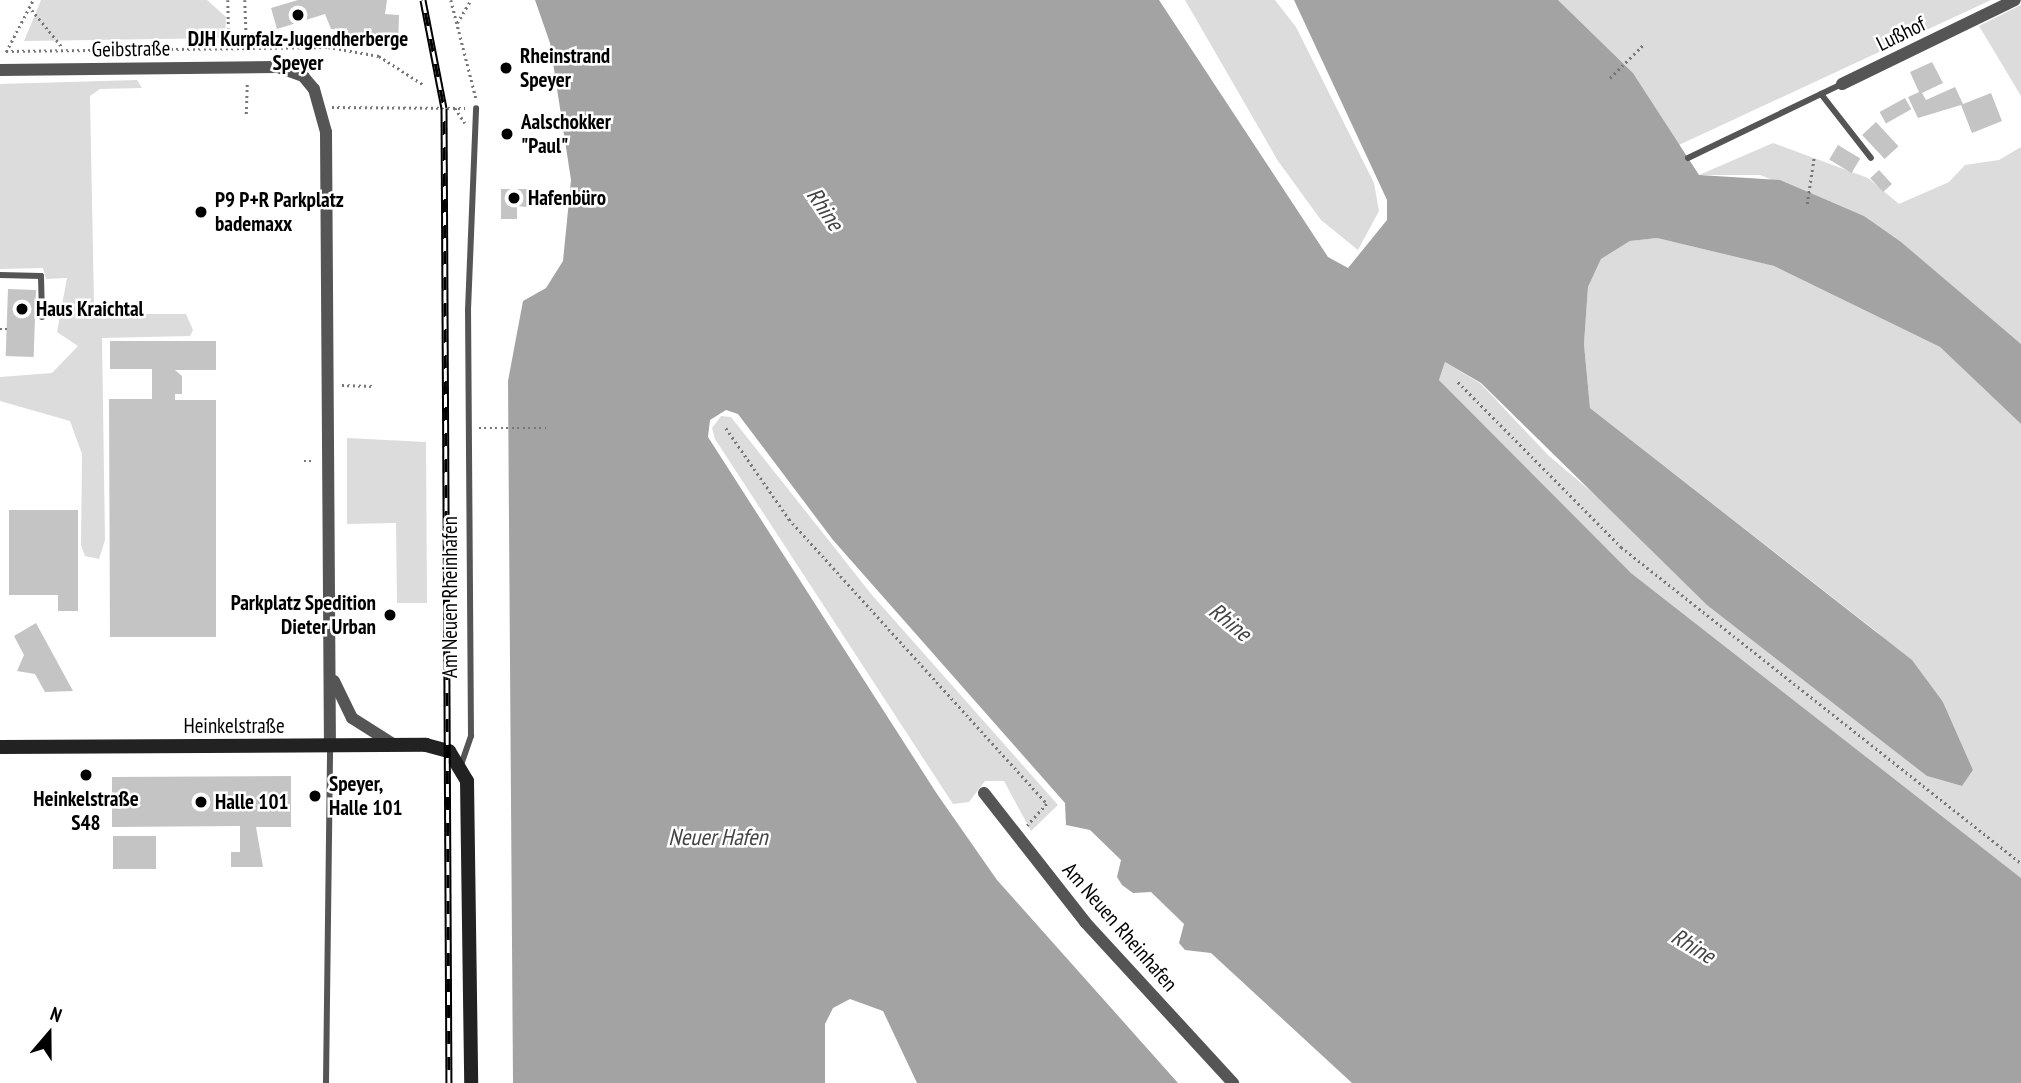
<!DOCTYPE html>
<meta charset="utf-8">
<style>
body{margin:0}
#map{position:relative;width:2021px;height:1083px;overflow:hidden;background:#fff;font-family:"PT Sans Narrow",sans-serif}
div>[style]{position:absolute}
.green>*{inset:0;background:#dcdcdc}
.water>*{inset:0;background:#a3a3a3}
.building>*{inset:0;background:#c4c4c4;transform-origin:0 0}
.path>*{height:2.5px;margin-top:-1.25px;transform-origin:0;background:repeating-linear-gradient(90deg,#777 0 2px,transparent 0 5.5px)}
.lane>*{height:6px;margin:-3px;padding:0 3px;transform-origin:3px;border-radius:3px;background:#555}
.street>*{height:12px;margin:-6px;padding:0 6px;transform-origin:6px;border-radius:6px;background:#555}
.secondary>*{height:14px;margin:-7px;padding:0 7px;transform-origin:7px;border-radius:7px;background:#222}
.rail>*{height:7px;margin-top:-3.5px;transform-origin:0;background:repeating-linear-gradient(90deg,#fff 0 13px,#000 0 26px);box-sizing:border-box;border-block:2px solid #000}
.dots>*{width:19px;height:19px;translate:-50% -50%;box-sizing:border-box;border:4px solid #fff;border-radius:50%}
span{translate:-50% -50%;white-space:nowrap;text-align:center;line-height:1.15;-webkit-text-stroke:5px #fff;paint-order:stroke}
.street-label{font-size:21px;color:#000}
.poi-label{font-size:21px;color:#000;font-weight:700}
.left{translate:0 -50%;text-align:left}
.right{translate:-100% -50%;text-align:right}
.water-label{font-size:23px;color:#444;font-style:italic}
.north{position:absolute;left:14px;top:999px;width:70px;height:70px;-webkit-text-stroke:5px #fff;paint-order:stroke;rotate:20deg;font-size:19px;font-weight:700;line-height:28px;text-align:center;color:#000}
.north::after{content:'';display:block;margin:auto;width:24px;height:32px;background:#000;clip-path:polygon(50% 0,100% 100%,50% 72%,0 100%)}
</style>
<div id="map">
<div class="green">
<i style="clip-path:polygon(41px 0,207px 0,226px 17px,225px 38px,24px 41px)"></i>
<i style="clip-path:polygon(1185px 0,1275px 0,1296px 27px,1374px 183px,1379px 211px,1358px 250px,1321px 220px,1278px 161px)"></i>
<i style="clip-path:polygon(1558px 0,1991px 0,1679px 145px,1633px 73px)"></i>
<i style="clip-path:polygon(2021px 5px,2021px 96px,1979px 26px)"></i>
<i style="clip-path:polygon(137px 80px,142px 88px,100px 89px,90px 96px,94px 304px,113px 314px,186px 314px,193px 330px,190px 336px,102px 338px,105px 540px,99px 559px,85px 556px,81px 545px,82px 454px,70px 421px,0 401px,0 377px,52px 373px,78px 346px,57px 332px,67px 278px,46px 279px,43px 268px,0 269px,0 84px)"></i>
<i style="clip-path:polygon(1773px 143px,1868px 178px,1899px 204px,1949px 182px,1965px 165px,1999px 160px,2021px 147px,2021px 344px,1864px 216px,1760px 175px,1699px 175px)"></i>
<i style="clip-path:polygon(1657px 238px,1774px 266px,1940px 347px,2021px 424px,2021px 878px,1631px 573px,1439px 380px,1445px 362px,1481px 384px,1548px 455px,1927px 776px,1962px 786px,1973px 770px,1943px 702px,1877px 632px,1590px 408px,1584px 344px,1588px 287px,1601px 259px,1630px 241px)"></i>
<i style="clip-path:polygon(721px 416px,731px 417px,872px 595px,1058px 805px,1031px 831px,1004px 781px,985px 781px,969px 802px,953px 804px,715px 439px,712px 428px)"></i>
<i style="clip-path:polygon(347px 438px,426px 442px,427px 603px,397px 603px,396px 523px,347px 524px)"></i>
</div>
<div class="water">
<i style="clip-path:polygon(535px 0,1159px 0,1328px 257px,1348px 268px,1387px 220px,1387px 200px,1294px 0,1558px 0,1633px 73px,1699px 175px,1780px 180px,1864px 216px,1901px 242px,2021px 344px,2021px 424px,1940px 347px,1774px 266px,1657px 238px,1630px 241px,1601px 259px,1588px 287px,1584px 344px,1590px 408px,1912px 660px,1943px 702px,1973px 770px,1962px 786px,1927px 776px,1707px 605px,1481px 383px,1445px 362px,1439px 380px,1631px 573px,2021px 878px,2021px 1083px,1352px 1083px,1211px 953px,1185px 950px,1179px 943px,1184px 924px,1151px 892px,1133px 893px,1122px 885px,1117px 877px,1121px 860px,1090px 830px,1066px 825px,1065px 803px,833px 540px,738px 414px,726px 410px,710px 420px,708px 437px,937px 794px,997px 880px,1178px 1083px,917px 1083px,883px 1011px,850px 999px,833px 1008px,825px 1024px,825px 1083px,513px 1083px,508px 381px,523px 301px,546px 288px,563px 261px,571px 180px,550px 43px)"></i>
</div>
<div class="building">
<i style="clip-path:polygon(298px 0,387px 0,385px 14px,399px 15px,398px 48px,347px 42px,348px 30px,331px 29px,325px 14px,277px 29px,271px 8px)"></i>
<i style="clip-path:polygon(1932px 62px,1943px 83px,1922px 93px,1926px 100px,1955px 87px,1963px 104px,1991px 93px,2002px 121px,1972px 133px,1961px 105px,1918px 118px,1908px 97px,1919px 92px,1910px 72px)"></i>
<i style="left:1905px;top:98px;width:13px;height:29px;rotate:61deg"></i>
<i style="left:1876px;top:122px;width:33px;height:19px;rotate:47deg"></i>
<i style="left:1838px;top:145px;width:26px;height:17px;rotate:31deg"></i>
<i style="left:1879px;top:170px;width:19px;height:12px;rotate:47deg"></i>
<i style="clip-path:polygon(501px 189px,527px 189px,527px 207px,517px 206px,517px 219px,501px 219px)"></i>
<i style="left:8px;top:289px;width:28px;height:67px;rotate:2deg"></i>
<i style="clip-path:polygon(110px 341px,216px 341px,216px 370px,175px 370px,182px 376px,182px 394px,175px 394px,175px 400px,216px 400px,216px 637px,110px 637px,109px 399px,152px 399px,152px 369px,110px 369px)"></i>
<i style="clip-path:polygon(9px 510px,78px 510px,78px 611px,58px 611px,58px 595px,9px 595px)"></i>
<i style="clip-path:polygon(36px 623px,73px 691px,45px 692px,35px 674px,17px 671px,24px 655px,14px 636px)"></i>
<i style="clip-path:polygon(291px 776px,291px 827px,256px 827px,263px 867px,231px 867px,231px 852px,240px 852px,240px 826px,112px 827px,112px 777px)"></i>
<i style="left:113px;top:836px;width:43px;height:33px"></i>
</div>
<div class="path">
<i style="left:228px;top:0;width:45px;rotate:88.7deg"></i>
<i style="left:245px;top:0;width:54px;rotate:87.9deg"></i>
<i style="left:451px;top:0;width:101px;rotate:75.7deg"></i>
<i style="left:32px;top:10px;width:49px;rotate:50.8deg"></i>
<i style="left:457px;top:23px;width:27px;rotate:-59deg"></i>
<i style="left:6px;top:51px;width:322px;rotate:-0.7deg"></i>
<i style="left:328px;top:47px;width:52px;rotate:10deg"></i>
<i style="left:379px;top:56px;width:54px;rotate:32.8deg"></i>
<i style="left:6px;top:52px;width:59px;rotate:-62.6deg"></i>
<i style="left:1610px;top:78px;width:48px;rotate:-45deg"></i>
<i style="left:332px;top:107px;width:133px;rotate:0.4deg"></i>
<i style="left:455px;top:108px;width:18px;rotate:56deg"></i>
<i style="left:246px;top:114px;width:32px;rotate:-88deg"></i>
<i style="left:1807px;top:204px;width:48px;rotate:-81.5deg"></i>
<i style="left:0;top:329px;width:8px"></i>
<i style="left:1458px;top:382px;width:232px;rotate:45.3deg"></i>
<i style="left:1621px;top:547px;width:510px;rotate:38.31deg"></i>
<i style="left:342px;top:385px;width:31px;rotate:2deg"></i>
<i style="left:479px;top:428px;width:67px"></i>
<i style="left:726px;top:428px;width:111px;rotate:55.3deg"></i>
<i style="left:789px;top:519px;width:384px;rotate:47.8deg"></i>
<i style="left:1047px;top:804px;width:31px;rotate:132deg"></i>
<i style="left:304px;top:461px;width:10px"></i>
</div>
<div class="lane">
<i style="left:1821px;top:94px;width:81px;rotate:52deg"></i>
<i style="left:1688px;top:158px;width:171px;rotate:-25.7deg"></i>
<i style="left:0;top:275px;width:41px;rotate:1.4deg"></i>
<i style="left:41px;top:276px;width:41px;rotate:88.6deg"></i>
<i style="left:461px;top:765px;width:31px;rotate:-71deg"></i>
<i style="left:471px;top:736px;width:426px;rotate:-90.4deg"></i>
<i style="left:468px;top:310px;width:202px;rotate:-87.7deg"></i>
<i style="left:326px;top:1083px;width:336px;rotate:-89.3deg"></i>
</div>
<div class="street">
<i style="left:0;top:70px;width:278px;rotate:-0.6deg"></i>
<i style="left:278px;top:67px;width:27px;rotate:20deg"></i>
<i style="left:303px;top:76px;width:17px;rotate:50deg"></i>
<i style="left:314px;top:89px;width:45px;rotate:74.4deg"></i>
<i style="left:326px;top:132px;width:615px;rotate:89.63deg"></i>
<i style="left:1842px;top:84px;width:192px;rotate:-25.9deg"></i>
<i style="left:334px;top:681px;width:41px;rotate:64.1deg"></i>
<i style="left:352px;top:718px;width:49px;rotate:32.4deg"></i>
<i style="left:984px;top:793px;width:164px;rotate:51.9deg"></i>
<i style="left:1085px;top:922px;width:219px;rotate:47.4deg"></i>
</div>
<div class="secondary">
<i style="left:0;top:747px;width:426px;rotate:-0.3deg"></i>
<i style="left:426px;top:745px;width:24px;rotate:15deg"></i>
<i style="left:449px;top:751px;width:35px;rotate:59deg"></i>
<i style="left:467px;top:781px;width:302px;rotate:89.2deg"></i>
</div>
<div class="rail">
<i style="left:423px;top:0;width:110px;rotate:79deg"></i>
<i style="left:444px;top:108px;width:975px;rotate:89.71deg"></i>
</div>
<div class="dots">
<i style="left:298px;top:15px;background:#000"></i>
<i style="left:506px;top:68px;background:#000"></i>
<i style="left:507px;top:134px;background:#000"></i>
<i style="left:514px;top:198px;background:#000"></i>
<i style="left:201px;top:212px;background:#000"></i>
<i style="left:22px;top:309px;background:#000"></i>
<i style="left:390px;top:615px;background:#000"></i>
<i style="left:86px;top:775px;background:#000"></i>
<i style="left:315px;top:796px;background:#000"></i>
<i style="left:201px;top:802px;background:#000"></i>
</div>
<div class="street-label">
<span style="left:1901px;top:34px;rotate:-26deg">Lußhof</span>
<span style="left:131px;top:49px;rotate:-1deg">Geibstraße</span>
<span style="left:450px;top:597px;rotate:-90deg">Am Neuen Rheinhafen</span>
<span style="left:234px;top:726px">Heinkelstraße</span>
<span style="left:1120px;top:927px;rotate:49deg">Am Neuen Rheinhafen</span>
</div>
<div class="poi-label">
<span style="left:298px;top:51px">DJH Kurpfalz-Jugendherberge<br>Speyer</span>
<span class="left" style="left:520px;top:68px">Rheinstrand<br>Speyer</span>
<span class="left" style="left:521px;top:134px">Aalschokker<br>"Paul"</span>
<span class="left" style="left:528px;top:198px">Hafenbüro</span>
<span class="left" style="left:215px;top:212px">P9 P+R Parkplatz<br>bademaxx</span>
<span class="left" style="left:36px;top:309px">Haus Kraichtal</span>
<span class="right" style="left:376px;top:615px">Parkplatz Spedition<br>Dieter Urban</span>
<span class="left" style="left:329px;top:796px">Speyer,<br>Halle 101</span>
<span style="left:86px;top:811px">Heinkelstraße<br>S48</span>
<span class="left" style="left:215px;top:802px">Halle 101</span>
</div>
<div class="water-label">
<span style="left:825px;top:209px;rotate:56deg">Rhine</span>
<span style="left:1230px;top:622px;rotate:39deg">Rhine</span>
<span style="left:718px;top:837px">Neuer Hafen</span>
<span style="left:1693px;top:946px;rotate:31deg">Rhine</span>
</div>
<div class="north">N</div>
</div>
